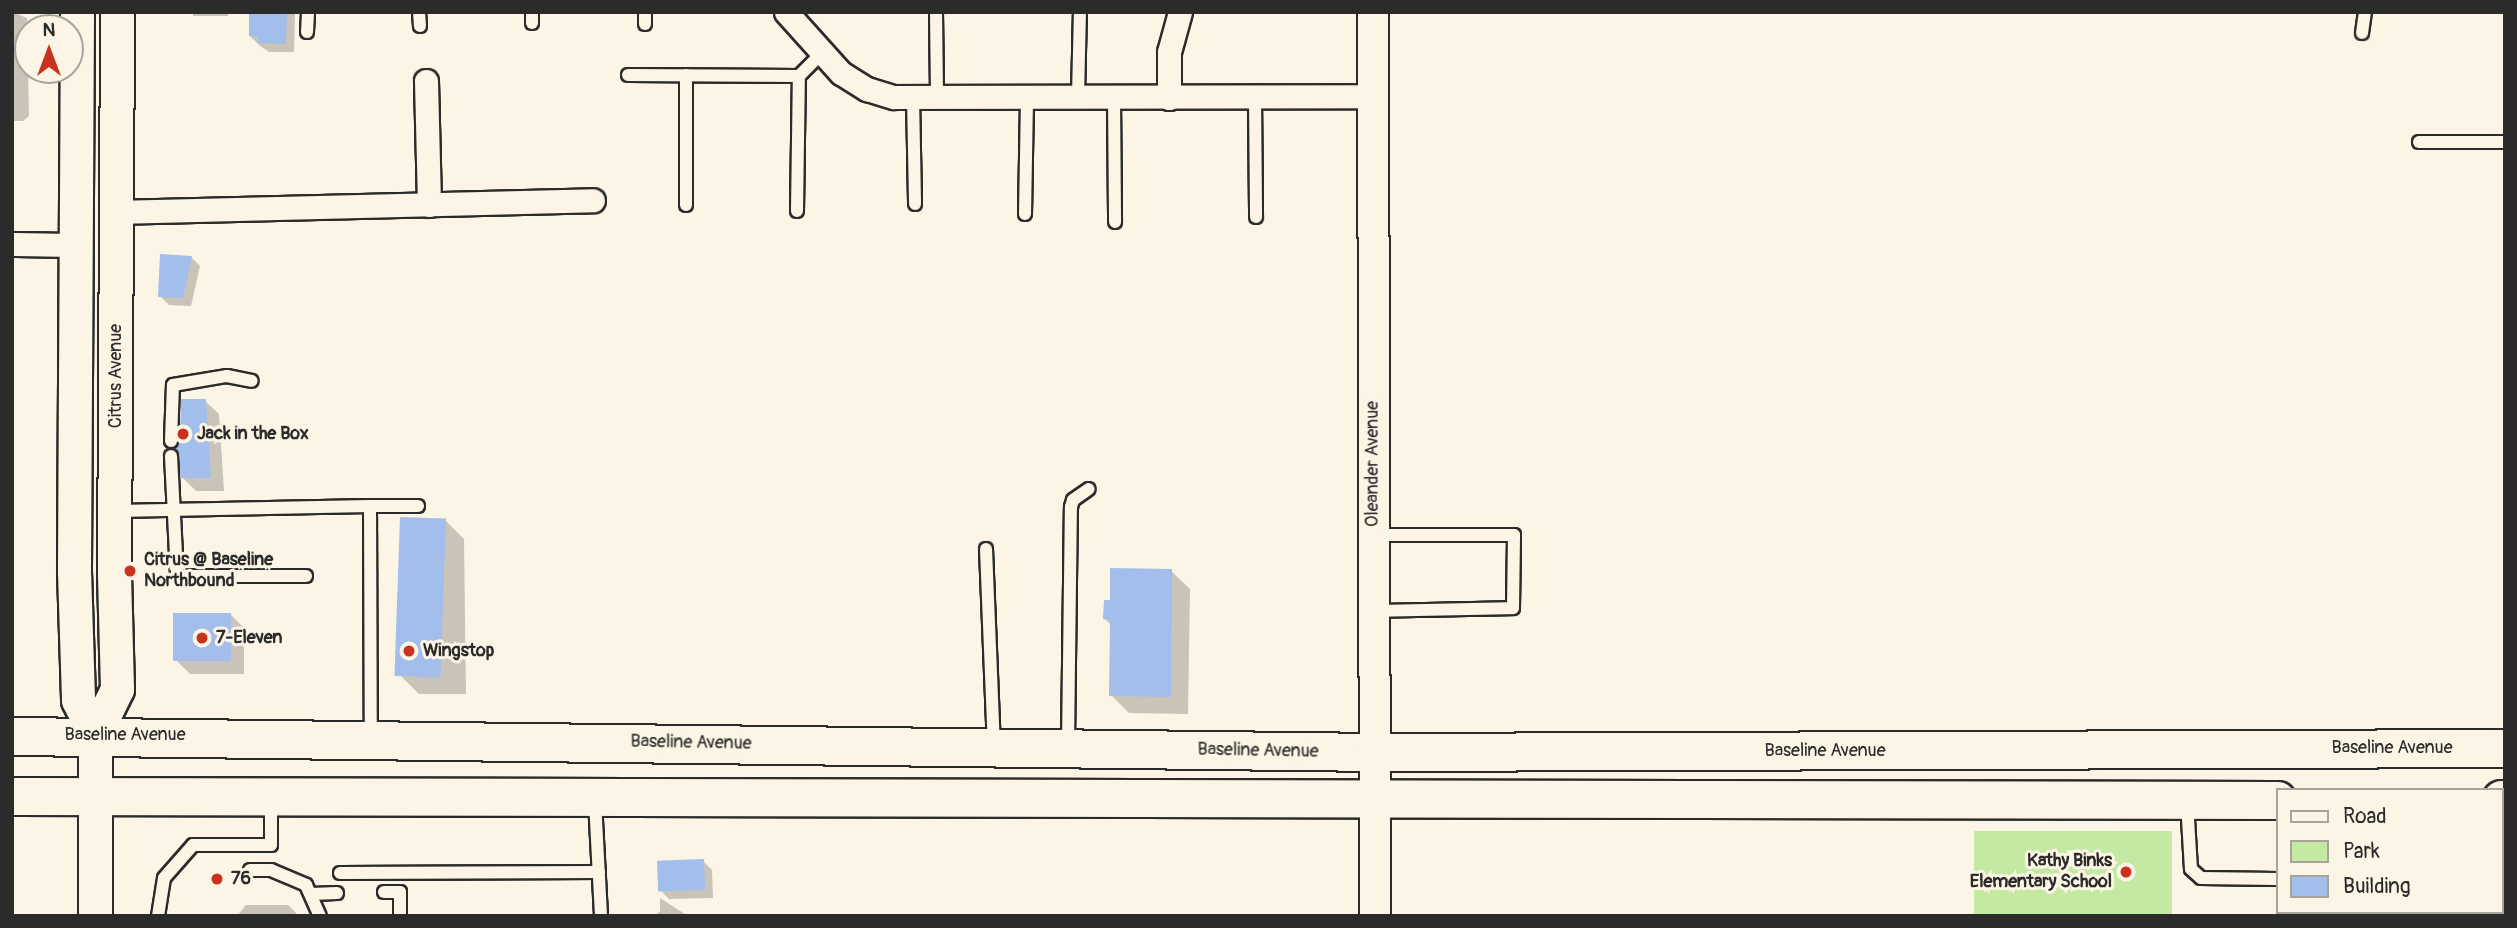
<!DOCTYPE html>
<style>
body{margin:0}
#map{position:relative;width:2517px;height:928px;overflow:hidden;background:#fcf5e5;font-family:Pangolin,sans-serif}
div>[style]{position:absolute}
.green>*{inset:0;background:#c3e9a3;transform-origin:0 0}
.shadow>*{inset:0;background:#0003;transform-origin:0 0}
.building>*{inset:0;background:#a3beeb;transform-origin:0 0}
.roads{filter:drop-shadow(2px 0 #2b2b2b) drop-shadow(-2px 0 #2b2b2b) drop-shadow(0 2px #2b2b2b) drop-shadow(0 -2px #2b2b2b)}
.service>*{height:12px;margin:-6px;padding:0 6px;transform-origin:6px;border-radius:6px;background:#fcf5e5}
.minor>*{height:23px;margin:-11.5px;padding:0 11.5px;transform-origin:11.5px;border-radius:11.5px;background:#fcf5e5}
.tertiary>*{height:30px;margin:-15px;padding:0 15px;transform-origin:15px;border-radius:15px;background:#fcf5e5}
.secondary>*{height:33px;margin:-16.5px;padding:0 16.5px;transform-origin:16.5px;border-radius:16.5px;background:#fcf5e5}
.primary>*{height:37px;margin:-18.5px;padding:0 18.5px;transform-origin:18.5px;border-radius:18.5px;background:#fcf5e5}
.dots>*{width:19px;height:19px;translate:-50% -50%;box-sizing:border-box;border:4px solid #fcf5e5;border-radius:50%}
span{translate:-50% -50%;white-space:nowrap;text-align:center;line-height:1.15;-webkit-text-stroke:6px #fcf5e5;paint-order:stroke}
.street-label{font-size:18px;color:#2b2b2b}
.poi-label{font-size:18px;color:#2b2b2b;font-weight:700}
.left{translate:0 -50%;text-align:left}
.right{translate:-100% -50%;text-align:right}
.frame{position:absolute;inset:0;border:14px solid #2b2b2b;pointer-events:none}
.legend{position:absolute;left:2276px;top:788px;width:228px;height:126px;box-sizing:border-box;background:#fcf5e5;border:2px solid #a8a49b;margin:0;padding:9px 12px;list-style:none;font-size:21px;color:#2b2b2b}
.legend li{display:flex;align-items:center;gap:14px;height:35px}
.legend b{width:35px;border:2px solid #a8a49b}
.north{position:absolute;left:14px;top:14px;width:70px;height:70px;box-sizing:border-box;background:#fcf5e5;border:2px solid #a8a49b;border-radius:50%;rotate:0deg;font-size:19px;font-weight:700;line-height:28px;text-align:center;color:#2b2b2b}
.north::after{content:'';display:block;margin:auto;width:24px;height:32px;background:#c8321e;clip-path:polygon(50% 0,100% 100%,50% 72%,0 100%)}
</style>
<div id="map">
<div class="green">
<i style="left:1974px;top:831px;width:198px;height:85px"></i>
</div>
<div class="shadow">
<i style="clip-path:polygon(12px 12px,27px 18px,29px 116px,23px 121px,12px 121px)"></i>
<i style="left:193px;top:12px;width:35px;height:4px"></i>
<i style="clip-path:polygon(253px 12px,295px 12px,294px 52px,269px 52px,259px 45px,250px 36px)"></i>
<i style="clip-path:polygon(191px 257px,200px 266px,191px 306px,169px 305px,160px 296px)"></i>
<i style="clip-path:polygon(205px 401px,219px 414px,224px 491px,196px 491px,182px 477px)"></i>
<i style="clip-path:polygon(446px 521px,464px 539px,466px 694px,419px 694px,401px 676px)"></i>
<i style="clip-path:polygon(1171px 571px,1190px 589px,1188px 714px,1129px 713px,1111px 695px,1112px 626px,1105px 619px,1111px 602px)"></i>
<i style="clip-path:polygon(230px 614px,244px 628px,244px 674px,190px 674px,176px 660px)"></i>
<i style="clip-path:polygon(703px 861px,712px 870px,713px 898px,669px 899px,660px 890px)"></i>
<i style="clip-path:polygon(660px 898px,688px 916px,655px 916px,660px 911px)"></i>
<i style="clip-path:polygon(246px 905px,288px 905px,299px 916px,237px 916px)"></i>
<i style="left:2331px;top:912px;width:77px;height:4px"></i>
</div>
<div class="building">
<i style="clip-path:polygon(249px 12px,287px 12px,286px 44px,258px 43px,258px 37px,249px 36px)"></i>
<i style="clip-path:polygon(160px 254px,192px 256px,183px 298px,158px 297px)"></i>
<i style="clip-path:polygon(181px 399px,206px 399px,211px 478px,181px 478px,175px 448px,180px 441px)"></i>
<i style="left:400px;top:517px;width:46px;height:159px;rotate:2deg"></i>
<i style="clip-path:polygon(1110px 568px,1172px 569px,1171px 697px,1109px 696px,1110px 620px,1103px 619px,1104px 600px,1110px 600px)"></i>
<i style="left:231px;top:613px;width:48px;height:58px;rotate:90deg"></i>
<i style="left:704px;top:859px;width:31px;height:47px;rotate:88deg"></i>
</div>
<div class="roads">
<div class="service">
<i style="left:419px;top:12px;width:14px;rotate:86deg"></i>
<i style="left:532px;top:12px;width:11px;rotate:90deg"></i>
<i style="left:936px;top:12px;width:85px;rotate:89.3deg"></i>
<i style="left:645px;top:24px;width:12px;rotate:-90deg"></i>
<i style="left:307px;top:32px;width:20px;rotate:-87deg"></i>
<i style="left:2362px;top:33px;width:21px;rotate:-82deg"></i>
<i style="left:628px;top:75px;width:171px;rotate:0.3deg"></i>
<i style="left:799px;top:76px;width:30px;rotate:-45deg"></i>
<i style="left:686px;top:75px;width:130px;rotate:90deg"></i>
<i style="left:1255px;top:96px;width:121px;rotate:89.5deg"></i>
<i style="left:913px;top:97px;width:107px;rotate:88.9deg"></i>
<i style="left:1078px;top:97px;width:85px;rotate:-88.7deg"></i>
<i style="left:1114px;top:99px;width:123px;rotate:89.5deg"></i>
<i style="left:2419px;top:142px;width:86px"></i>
<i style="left:797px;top:211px;width:135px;rotate:-89.2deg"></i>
<i style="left:1025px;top:214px;width:117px;rotate:-89deg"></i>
<i style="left:171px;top:441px;width:56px;rotate:-88deg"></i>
<i style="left:173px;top:385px;width:55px;rotate:-9.5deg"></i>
<i style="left:227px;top:376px;width:25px;rotate:11deg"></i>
<i style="left:171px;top:456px;width:120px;rotate:87.1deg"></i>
<i style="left:177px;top:576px;width:129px"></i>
<i style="left:370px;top:506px;width:48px"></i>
<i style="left:116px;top:511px;width:254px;rotate:-1.1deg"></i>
<i style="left:370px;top:506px;width:231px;rotate:89.8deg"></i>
<i style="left:986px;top:549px;width:195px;rotate:87.7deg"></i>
<i style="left:1373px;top:611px;width:140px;rotate:-1.2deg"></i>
<i style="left:1513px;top:608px;width:73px;rotate:-89.2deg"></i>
<i style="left:1514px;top:535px;width:139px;rotate:180deg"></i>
<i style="left:1068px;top:745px;width:238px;rotate:-89.3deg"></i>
<i style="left:1071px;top:507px;width:7px;rotate:-74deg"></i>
<i style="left:1073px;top:500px;width:19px;rotate:-35deg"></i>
<i style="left:595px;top:801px;width:115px;rotate:87deg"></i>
<i style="left:2187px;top:802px;width:67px;rotate:86.6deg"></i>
<i style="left:2191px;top:869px;width:13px;rotate:42deg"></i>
<i style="left:2201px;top:878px;width:76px;rotate:0.8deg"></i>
<i style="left:250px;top:870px;width:21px"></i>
<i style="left:271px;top:870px;width:38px;rotate:23deg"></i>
<i style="left:306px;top:885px;width:34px;rotate:66deg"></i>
<i style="left:340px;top:873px;width:259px;rotate:-0.2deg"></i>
<i style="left:384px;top:892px;width:16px"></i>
<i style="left:400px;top:892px;width:24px;rotate:90deg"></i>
<i style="left:311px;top:894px;width:26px;rotate:-2deg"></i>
<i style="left:2493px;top:912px;width:6px;rotate:45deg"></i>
<i style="left:158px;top:916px;width:38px;rotate:-81deg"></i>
<i style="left:164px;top:878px;width:44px;rotate:-48.7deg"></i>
<i style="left:193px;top:845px;width:78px"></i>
<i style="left:271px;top:845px;width:46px;rotate:-90deg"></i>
</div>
<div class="minor">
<i style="left:786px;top:12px;width:82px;rotate:48deg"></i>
<i style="left:841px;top:73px;width:31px;rotate:32deg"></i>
<i style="left:867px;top:89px;width:28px;rotate:17deg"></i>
<i style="left:894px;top:97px;width:479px;rotate:-0.1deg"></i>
<i style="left:426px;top:81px;width:124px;rotate:88.6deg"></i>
<i style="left:1169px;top:98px;width:46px;rotate:-90deg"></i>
<i style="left:1169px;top:52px;width:41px;rotate:-74.6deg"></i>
<i style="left:116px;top:212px;width:477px;rotate:-1.4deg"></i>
<i style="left:12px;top:244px;width:64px;rotate:0.9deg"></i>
</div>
<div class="tertiary">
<i style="left:1373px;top:12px;width:904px;rotate:89.87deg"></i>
</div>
<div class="secondary">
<i style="left:77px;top:12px;width:559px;rotate:90.31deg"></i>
<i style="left:74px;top:571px;width:129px;rotate:88.2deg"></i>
<i style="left:78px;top:700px;width:38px;rotate:63deg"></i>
<i style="left:95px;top:916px;width:182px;rotate:-90deg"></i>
<i style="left:95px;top:734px;width:50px;rotate:-63.9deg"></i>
<i style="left:117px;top:689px;width:116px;rotate:-91.5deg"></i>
<i style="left:114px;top:573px;width:561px;rotate:-89.69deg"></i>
</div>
<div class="primary">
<i style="left:12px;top:736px;width:1362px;rotate:0.67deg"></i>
<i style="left:1374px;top:752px;width:1131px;rotate:-0.2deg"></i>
<i style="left:12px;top:796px;width:2265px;rotate:0.1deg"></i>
<i style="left:2501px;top:799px;width:4px"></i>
</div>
</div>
<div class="dots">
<i style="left:183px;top:434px;background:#c8321e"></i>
<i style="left:130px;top:571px;background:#c8321e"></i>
<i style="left:202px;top:638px;background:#c8321e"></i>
<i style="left:409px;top:651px;background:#c8321e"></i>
<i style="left:2126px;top:872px;background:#c8321e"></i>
<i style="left:217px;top:879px;background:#c8321e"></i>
</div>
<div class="street-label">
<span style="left:116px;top:376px;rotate:-90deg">Citrus Avenue</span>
<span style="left:1373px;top:464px;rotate:-90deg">Oleander Avenue</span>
<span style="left:125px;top:735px">Baseline Avenue</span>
<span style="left:691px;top:743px;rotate:1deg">Baseline Avenue</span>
<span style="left:2392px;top:748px">Baseline Avenue</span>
<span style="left:1258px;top:751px;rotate:1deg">Baseline Avenue</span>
<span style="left:1825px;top:751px">Baseline Avenue</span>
</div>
<div class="poi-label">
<span class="left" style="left:197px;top:434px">Jack in the Box</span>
<span class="left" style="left:144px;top:571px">Citrus @ Baseline<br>Northbound</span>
<span class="left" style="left:216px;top:638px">7-Eleven</span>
<span class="left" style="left:423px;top:651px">Wingstop</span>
<span class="right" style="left:2112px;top:872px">Kathy Binks<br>Elementary School</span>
<span class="left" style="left:231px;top:879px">76</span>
</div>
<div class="frame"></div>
<ul class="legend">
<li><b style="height:9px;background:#fcf5e5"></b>Road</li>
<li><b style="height:19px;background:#c3e9a3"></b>Park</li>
<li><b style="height:19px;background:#a3beeb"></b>Building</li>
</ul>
<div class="north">N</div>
</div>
